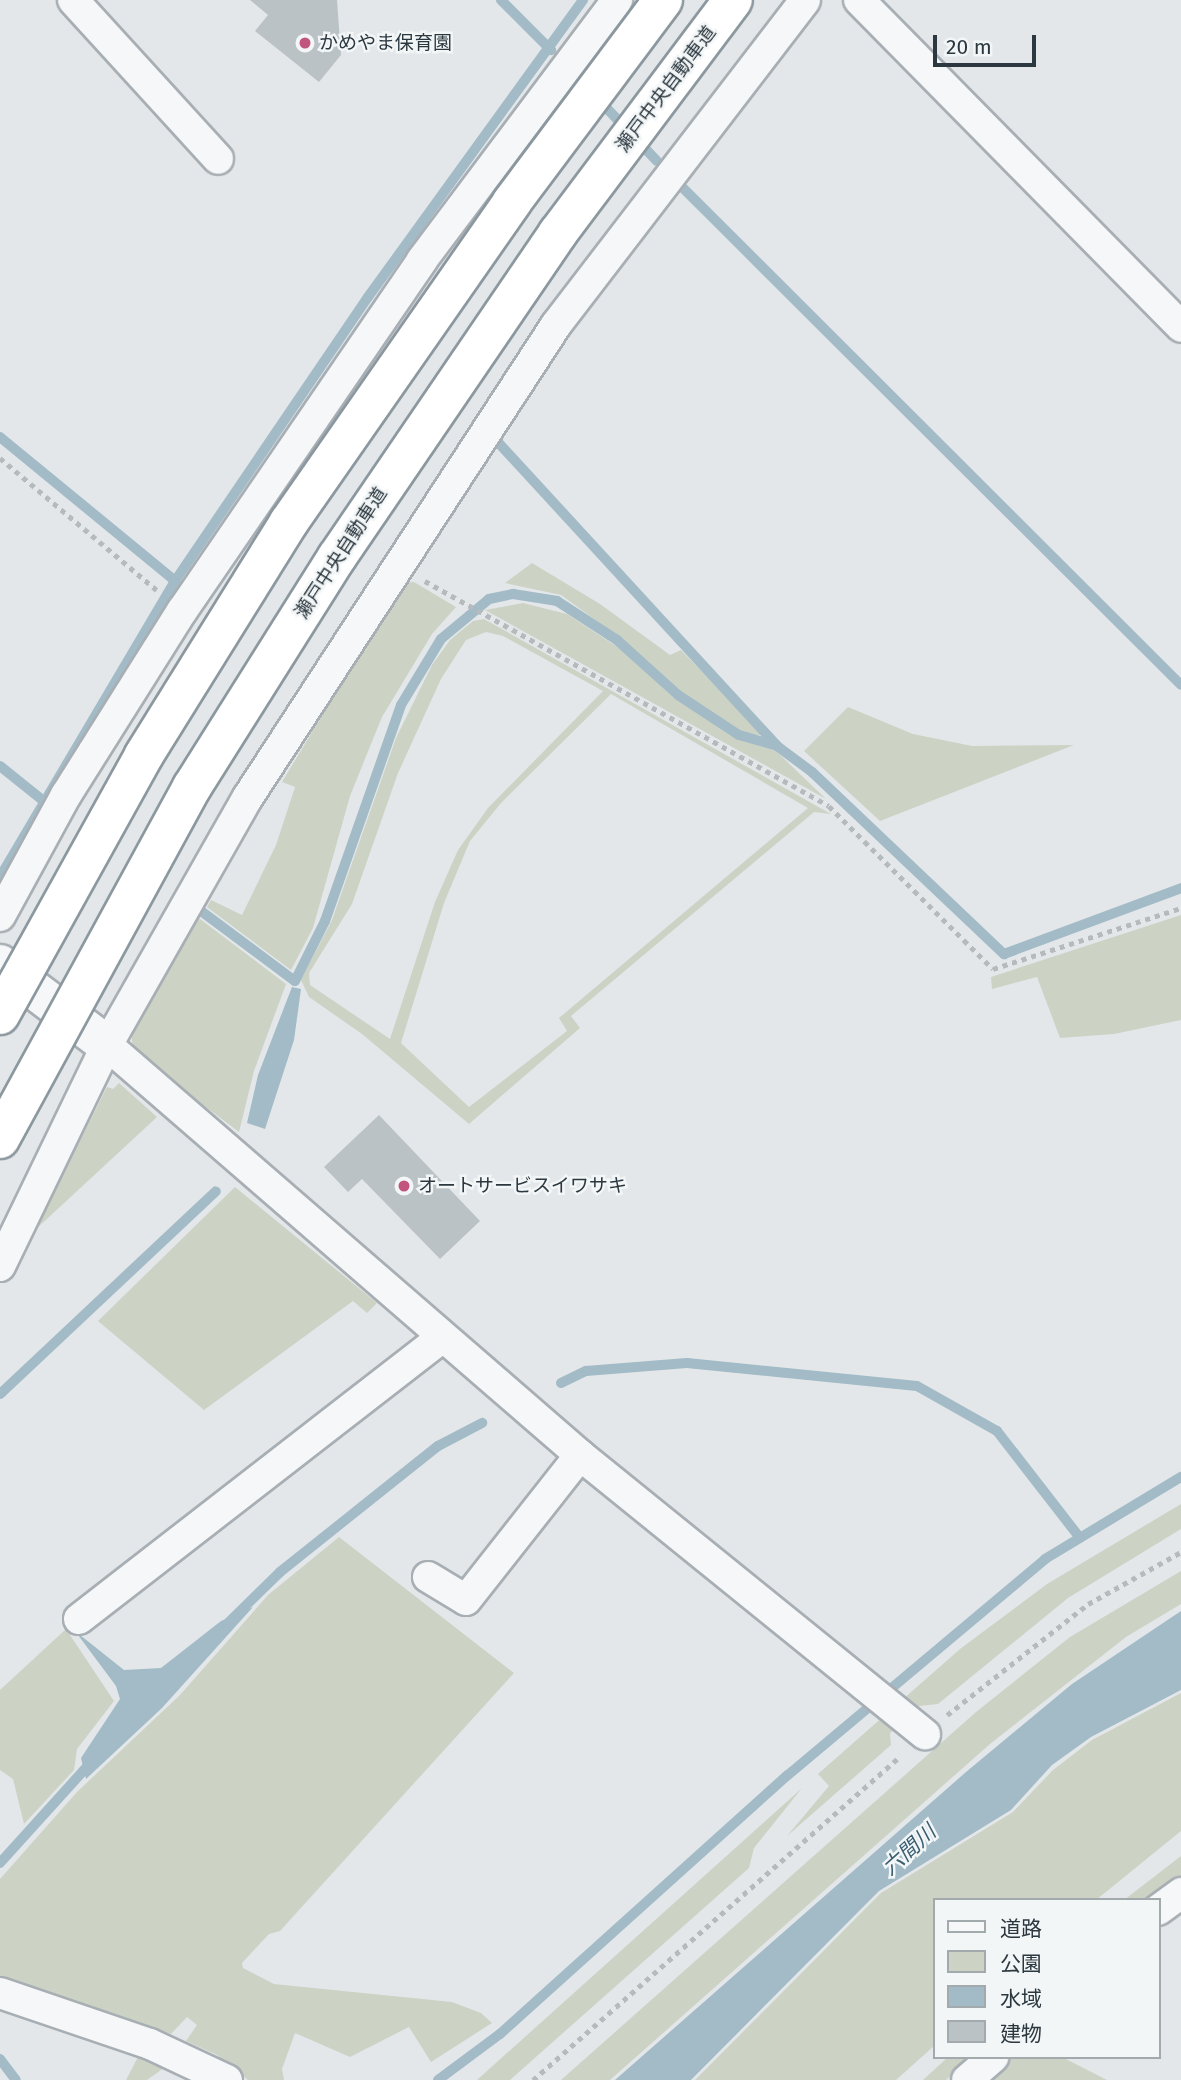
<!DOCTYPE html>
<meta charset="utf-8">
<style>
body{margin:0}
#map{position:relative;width:1181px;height:2080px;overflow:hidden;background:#e3e7ea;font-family:"Fira Sans","Noto Sans JP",sans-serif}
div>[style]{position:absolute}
.green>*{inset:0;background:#ccd3c5}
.water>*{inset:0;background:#a2bbc6}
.stream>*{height:10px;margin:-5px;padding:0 5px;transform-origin:5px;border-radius:5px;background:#a2bbc6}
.building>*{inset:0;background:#bbc2c6}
.path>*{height:4.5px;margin-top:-2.25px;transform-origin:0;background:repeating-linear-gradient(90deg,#b5babd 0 5px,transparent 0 10px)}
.roads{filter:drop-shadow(2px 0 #a8afb4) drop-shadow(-2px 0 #a8afb4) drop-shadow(0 2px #a8afb4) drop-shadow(0 -2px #a8afb4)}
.minor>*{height:30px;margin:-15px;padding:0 15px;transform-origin:15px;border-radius:15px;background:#f6f7f8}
.tertiary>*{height:38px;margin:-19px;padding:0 19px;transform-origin:19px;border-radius:19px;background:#f6f7f8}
.bridges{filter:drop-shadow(2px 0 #8c989f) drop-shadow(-2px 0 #8c989f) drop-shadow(0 2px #8c989f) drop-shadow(0 -2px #8c989f)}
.motorway-bridge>*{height:38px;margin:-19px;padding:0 19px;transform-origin:19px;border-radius:19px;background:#fff}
.dots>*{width:19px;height:19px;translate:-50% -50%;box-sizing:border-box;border:4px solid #f3f6f7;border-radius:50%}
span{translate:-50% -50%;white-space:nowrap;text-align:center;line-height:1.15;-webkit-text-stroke:5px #f3f6f7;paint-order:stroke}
.poi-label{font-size:19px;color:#2c3840}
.left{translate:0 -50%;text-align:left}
.street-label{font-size:19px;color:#2c3840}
.water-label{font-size:21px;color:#3a5e71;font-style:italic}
.legend{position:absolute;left:933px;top:1898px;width:228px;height:161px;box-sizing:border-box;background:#f3f6f7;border:2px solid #a3aaae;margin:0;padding:9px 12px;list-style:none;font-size:21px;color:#2c3840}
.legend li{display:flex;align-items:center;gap:14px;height:35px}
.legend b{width:35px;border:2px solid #a3aaae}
.scale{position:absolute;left:933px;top:35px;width:103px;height:32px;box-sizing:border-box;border:4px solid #2c3840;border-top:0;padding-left:9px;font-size:21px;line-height:24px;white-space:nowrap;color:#2c3840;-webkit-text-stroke:5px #f3f6f7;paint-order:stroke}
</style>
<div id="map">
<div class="green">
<i style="clip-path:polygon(532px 563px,600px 604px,670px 655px,681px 650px,766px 736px,741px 733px,682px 693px,623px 640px,561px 595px,505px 583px)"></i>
<i style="clip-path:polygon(414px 582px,456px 607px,432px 634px,382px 717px,350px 796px,313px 928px,291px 970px,207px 907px,211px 900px,242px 915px,276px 845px,295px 787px,282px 782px,402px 583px)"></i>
<i style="clip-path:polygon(523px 603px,567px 614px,622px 650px,674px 698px,739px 739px,776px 751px,826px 799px,485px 610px)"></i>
<i style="clip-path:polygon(evenodd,484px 619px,831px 814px,814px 812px,571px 1016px,580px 1028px,469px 1124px,362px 1034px,309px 997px,301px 980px,332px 920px,396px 738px,432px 665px,450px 640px,473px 621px,484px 619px,486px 632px,503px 636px,603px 691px,488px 808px,458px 850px,435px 902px,390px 1039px,310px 985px,309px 973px,352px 904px,398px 773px,441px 679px,466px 640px,486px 632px,484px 619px,611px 694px,808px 808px,559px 1018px,567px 1031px,469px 1107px,401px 1043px,444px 903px,470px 841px,501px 803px,611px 694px)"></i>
<i style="clip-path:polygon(848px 707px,913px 734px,972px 746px,1074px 745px,880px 821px,804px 751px)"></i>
<i style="clip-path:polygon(1181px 915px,1181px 1020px,1114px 1034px,1060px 1038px,1037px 977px,992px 989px,991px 977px)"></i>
<i style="clip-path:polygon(196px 916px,286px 984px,254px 1071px,239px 1132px,137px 1055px,132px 1042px,132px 1032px)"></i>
<i style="clip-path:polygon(119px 1083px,157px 1117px,35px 1230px,107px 1087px,113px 1089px)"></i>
<i style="clip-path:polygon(235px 1187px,377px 1303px,367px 1313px,353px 1301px,204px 1410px,98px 1321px)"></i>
<i style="clip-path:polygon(1181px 1504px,1181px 1529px,1068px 1598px,938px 1704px,919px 1706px,890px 1733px,891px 1745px,787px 1836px,829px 1786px,818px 1774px,960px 1649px,1047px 1584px)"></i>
<i style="clip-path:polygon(339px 1537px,514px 1673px,280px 1931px,269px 1934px,242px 1963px,243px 1968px,274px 1984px,452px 2002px,481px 2013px,492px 2023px,431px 2062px,409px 2027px,350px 2057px,295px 2033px,282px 2069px,284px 2080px,248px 2080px,217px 2055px,186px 2041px,197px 2025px,187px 2017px,171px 2034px,0 1981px,0 1879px,77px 1792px,180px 1695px,268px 1595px)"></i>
<i style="clip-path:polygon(1181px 1571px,1181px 1604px,1126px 1637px,990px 1744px,610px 2080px,561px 2080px,976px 1712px,1070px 1637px)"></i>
<i style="clip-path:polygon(66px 1629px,114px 1701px,77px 1749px,74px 1770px,24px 1824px,13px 1779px,0 1770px,0 1690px)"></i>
<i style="clip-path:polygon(1181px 1693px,1181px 1831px,1096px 1900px,934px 1900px,934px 2046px,896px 2080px,695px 2080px,881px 1893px,1013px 1812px,1053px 1770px,1092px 1740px)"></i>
<i style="clip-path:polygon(802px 1788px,754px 1848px,749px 1868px,510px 2080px,477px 2080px)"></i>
<i style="clip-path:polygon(1181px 1856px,1181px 1878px,1150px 1900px,1124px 1900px)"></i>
<i style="clip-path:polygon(139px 2055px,168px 2065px,147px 2080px,126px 2080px)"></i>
<i style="clip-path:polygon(948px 2057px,972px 2057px,946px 2080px,923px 2080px)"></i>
<i style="clip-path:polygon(1013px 2057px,1062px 2057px,1107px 2080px,988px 2080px)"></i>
</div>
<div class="water">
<i style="clip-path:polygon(292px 987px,301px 989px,294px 1040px,265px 1129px,247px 1123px,258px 1075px)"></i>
<i style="clip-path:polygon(253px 1607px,162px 1708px,86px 1779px,81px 1758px,120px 1699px,116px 1686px,75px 1631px,124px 1670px,161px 1668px,221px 1621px)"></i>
<i style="clip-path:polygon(1181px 1611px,1181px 1690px,1091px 1737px,1052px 1765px,1011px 1810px,879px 1891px,691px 2080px,615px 2080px,966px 1772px,1072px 1684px)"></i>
</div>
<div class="stream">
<i style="left:501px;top:0;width:71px;rotate:45deg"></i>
<i style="left:576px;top:76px;width:117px;rotate:46.4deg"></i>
<i style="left:679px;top:184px;width:709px;rotate:44.94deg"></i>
<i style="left:0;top:437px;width:227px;rotate:39.4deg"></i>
<i style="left:495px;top:439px;width:417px;rotate:47.4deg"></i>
<i style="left:0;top:766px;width:59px;rotate:38.8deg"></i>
<i style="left:0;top:877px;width:344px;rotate:-59.4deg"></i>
<i style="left:175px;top:581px;width:343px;rotate:-55.8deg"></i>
<i style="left:368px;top:297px;width:367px;rotate:-54.1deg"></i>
<i style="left:201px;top:911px;width:117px;rotate:36.7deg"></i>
<i style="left:295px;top:981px;width:67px;rotate:-63.4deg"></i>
<i style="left:325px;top:921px;width:229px;rotate:-70.6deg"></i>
<i style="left:401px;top:705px;width:77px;rotate:-58.8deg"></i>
<i style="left:441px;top:639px;width:62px;rotate:-39.8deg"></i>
<i style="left:489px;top:599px;width:25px;rotate:-12deg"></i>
<i style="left:513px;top:594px;width:45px;rotate:9deg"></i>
<i style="left:557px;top:601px;width:72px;rotate:33deg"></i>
<i style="left:617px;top:640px;width:82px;rotate:42deg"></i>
<i style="left:678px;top:695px;width:73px;rotate:33.3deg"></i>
<i style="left:739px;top:735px;width:40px;rotate:16deg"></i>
<i style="left:777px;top:746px;width:44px;rotate:36.6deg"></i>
<i style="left:812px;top:772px;width:265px;rotate:43.5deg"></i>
<i style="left:1004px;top:954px;width:189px;rotate:-20.4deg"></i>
<i style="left:561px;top:1383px;width:28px;rotate:-26deg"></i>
<i style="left:586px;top:1371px;width:101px;rotate:-4.5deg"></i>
<i style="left:687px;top:1363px;width:231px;rotate:5.7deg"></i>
<i style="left:917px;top:1386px;width:92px;rotate:29.4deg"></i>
<i style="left:997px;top:1431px;width:135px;rotate:52.2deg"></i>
<i style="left:0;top:1394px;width:296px;rotate:-43.2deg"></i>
<i style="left:229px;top:1622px;width:71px;rotate:-44.4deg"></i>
<i style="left:280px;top:1572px;width:202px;rotate:-38.6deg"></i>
<i style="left:438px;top:1446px;width:50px;rotate:-27.6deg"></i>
<i style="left:0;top:1863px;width:139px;rotate:-47.9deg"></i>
<i style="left:0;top:2059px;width:26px;rotate:53deg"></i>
<i style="left:438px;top:2080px;width:77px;rotate:-36.6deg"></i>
<i style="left:500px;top:2034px;width:387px;rotate:-42deg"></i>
<i style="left:788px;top:1775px;width:336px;rotate:-40deg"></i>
<i style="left:1045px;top:1559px;width:159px;rotate:-31.1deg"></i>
</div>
<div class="building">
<i style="clip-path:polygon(250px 0,337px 0,341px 55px,319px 82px,255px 31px,268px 15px)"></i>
<i style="clip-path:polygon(379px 1115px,480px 1221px,440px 1259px,362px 1179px,348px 1192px,324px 1167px)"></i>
</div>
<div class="path">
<i style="left:0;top:458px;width:205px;rotate:40.1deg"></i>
<i style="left:425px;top:581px;width:462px;rotate:29.1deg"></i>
<i style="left:829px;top:806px;width:231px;rotate:44.8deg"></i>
<i style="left:993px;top:969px;width:198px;rotate:-18deg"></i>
<i style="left:947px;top:1715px;width:179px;rotate:-38.2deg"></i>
<i style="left:1088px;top:1604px;width:107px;rotate:-29.2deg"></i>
<i style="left:533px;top:2080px;width:490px;rotate:-41.4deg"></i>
</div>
<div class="roads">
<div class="minor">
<i style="left:73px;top:0;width:215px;rotate:47.6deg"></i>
<i style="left:859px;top:0;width:459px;rotate:45.4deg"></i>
<i style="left:0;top:916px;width:138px;rotate:-61.4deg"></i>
<i style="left:66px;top:795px;width:218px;rotate:-57.8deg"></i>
<i style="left:182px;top:611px;width:425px;rotate:-55.6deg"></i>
<i style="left:422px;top:260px;width:325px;rotate:-53.1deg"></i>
<i style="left:107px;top:1045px;width:626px;rotate:40.92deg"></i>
<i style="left:580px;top:1455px;width:444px;rotate:39deg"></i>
<i style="left:0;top:1266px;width:246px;rotate:-64.2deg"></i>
<i style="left:107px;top:1045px;width:285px;rotate:-60.4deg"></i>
<i style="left:248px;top:797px;width:564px;rotate:-56.87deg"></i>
<i style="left:556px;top:325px;width:409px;rotate:-52.5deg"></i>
<i style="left:428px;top:1577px;width:44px;rotate:31.2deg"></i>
<i style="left:466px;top:1600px;width:184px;rotate:-51.8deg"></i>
<i style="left:79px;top:1619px;width:460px;rotate:-37.8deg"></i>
<i style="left:1158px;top:1910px;width:29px;rotate:-36deg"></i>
<i style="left:0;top:1993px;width:158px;rotate:18.8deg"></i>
<i style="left:150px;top:2044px;width:85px;rotate:25.1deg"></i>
<i style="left:967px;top:2080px;width:35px;rotate:-41deg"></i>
</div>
<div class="tertiary">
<i style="left:0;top:964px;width:134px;rotate:37.1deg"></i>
</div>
</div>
<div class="bridges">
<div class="motorway-bridge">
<i style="left:0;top:1015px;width:297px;rotate:-61deg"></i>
<i style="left:144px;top:755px;width:274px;rotate:-58.1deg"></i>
<i style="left:289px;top:522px;width:390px;rotate:-55.1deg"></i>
<i style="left:512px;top:202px;width:252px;rotate:-53.2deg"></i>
<i style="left:0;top:1139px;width:401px;rotate:-61.4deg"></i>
<i style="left:192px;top:787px;width:272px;rotate:-57.8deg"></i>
<i style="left:337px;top:557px;width:392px;rotate:-55.7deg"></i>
<i style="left:558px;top:233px;width:291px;rotate:-53.1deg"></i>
</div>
</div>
<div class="dots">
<i style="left:305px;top:43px;background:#c2557d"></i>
<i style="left:404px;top:1186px;background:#c2557d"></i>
</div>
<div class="poi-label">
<span class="left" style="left:319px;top:43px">かめやま保育園</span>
<span class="left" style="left:418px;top:1186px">オートサービスイワサキ</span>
</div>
<div class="street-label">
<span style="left:666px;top:89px;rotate:-53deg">瀬戸中央自動車道</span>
<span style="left:341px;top:553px;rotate:-57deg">瀬戸中央自動車道</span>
</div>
<div class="water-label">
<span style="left:909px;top:1850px;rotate:-42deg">六間川</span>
</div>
<ul class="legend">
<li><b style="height:9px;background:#f6f7f8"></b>道路</li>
<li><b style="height:19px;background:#ccd3c5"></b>公園</li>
<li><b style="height:19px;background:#a2bbc6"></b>水域</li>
<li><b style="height:19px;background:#bbc2c6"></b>建物</li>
</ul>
<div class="scale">20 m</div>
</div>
